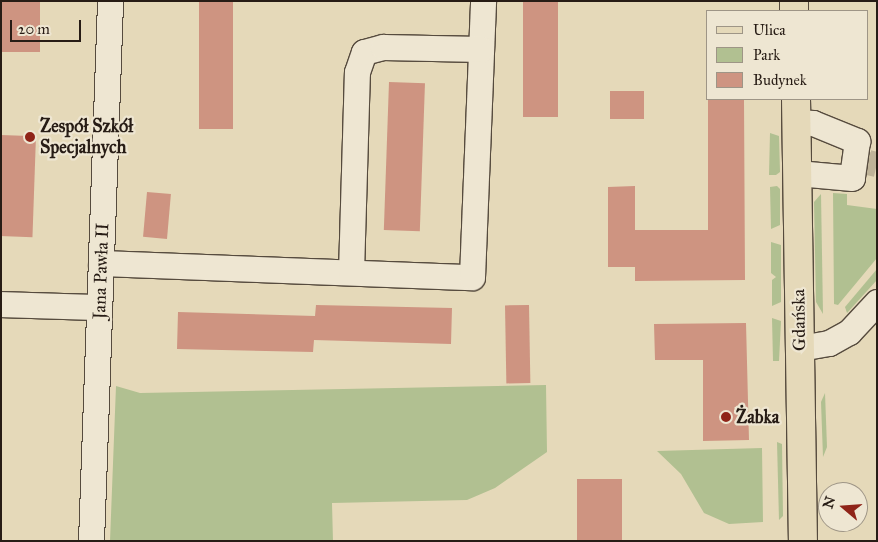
<!DOCTYPE html>
<meta charset="utf-8">
<style>
body{margin:0}
#map{position:relative;width:878px;height:542px;overflow:hidden;background:#e5d9b9;font-family:"IM FELL Great Primer",serif}
div>[style]{position:absolute}
.green>*{inset:0;background:#b1c091}
.building>*{inset:0;background:#ce9481;transform-origin:0 0}
.minor-tunnel>*{height:25px;margin-top:-12.5px;transform-origin:0;background:repeating-linear-gradient(90deg,#bfb398 0 25px,transparent 0 37px)}
.roads{filter:drop-shadow(1px 0 #564b3e) drop-shadow(-1px 0 #564b3e) drop-shadow(0 1px #564b3e) drop-shadow(0 -1px #564b3e)}
.minor>*{height:25px;margin:-12.5px;padding:0 12.5px;transform-origin:12.5px;border-radius:12.5px;background:#eee6d2}
.major>*{height:28px;margin:-14px;padding:0 14px;transform-origin:14px;border-radius:14px;background:#e5d9b9}
.dots>*{width:14px;height:14px;translate:-50% -50%;box-sizing:border-box;border:2px solid #eee6d2;border-radius:50%}
span{translate:-50% -50%;white-space:nowrap;text-align:center;line-height:1.15;-webkit-text-stroke:4.5px #eee6d2;paint-order:stroke}
.poi-label{font-size:18px;color:#271c15;font-weight:700}
.left{translate:0 -50%;text-align:left}
.street-label{font-size:18px;color:#271c15}
.frame{position:absolute;inset:0;border:2px solid #271c15;pointer-events:none}
.legend{position:absolute;left:706px;top:10px;width:162px;height:90px;box-sizing:border-box;background:#eee6d2;border:1px solid #9e9586;margin:0;padding:6px 9px;list-style:none;font-size:15px;color:#271c15}
.legend li{display:flex;align-items:center;gap:10px;height:25px}
.legend b{width:25px;border:1px solid #9e9586}
.north{position:absolute;left:818px;top:482px;width:50px;height:50px;box-sizing:border-box;background:#eee6d2;border:1px solid #9e9586;border-radius:50%;rotate:288deg;font-size:14px;font-weight:700;line-height:20px;text-align:center;color:#271c15}
.north::after{content:'';display:block;margin:auto;width:18px;height:22px;background:#8f2418;clip-path:polygon(50% 0,100% 100%,50% 72%,0 100%)}
.scale{position:absolute;left:10px;top:20px;width:71px;height:22px;box-sizing:border-box;border:2px solid #271c15;border-top:0;padding-left:6px;font-size:15px;line-height:18px;white-space:nowrap;color:#271c15;-webkit-text-stroke:4px #eee6d2;paint-order:stroke}
</style>
<div id="map">
<div class="green">
<i style="clip-path:polygon(770px 133px,779px 136px,780px 172px,776px 175px,769px 175px)"></i>
<i style="clip-path:polygon(777px 186px,780px 189px,780px 225px,771px 229px,770px 187px)"></i>
<i style="clip-path:polygon(833px 193px,847px 194px,847px 205px,877px 209px,877px 258px,838px 305px,834px 304px)"></i>
<i style="clip-path:polygon(821px 194px,823px 314px,816px 302px,814px 202px)"></i>
<i style="clip-path:polygon(771px 242px,781px 245px,781px 302px,772px 306px,772px 280px,776px 277px,771px 273px)"></i>
<i style="clip-path:polygon(877px 269px,877px 280px,847px 313px,845px 307px)"></i>
<i style="clip-path:polygon(772px 318px,781px 321px,779px 361px,773px 361px)"></i>
<i style="clip-path:polygon(546px 385px,547px 452px,495px 488px,467px 500px,332px 503px,333px 541px,110px 541px,116px 386px,140px 393px)"></i>
<i style="clip-path:polygon(825px 393px,827px 447px,823px 457px,821px 402px)"></i>
<i style="clip-path:polygon(777px 442px,782px 444px,783px 516px,779px 520px)"></i>
<i style="clip-path:polygon(762px 448px,763px 522px,729px 524px,704px 513px,681px 474px,657px 451px)"></i>
</div>
<div class="building">
<i style="left:1px;top:1px;width:39px;height:51px"></i>
<i style="left:199px;top:1px;width:34px;height:128px"></i>
<i style="left:523px;top:1px;width:35px;height:116px"></i>
<i style="left:389px;top:82px;width:36px;height:148px;rotate:2deg"></i>
<i style="left:610px;top:91px;width:34px;height:28px"></i>
<i style="clip-path:polygon(708px 99px,744px 99px,745px 280px,635px 281px,635px 267px,608px 267px,608px 187px,635px 186px,635px 230px,708px 230px)"></i>
<i style="left:1px;top:135px;width:35px;height:101px;rotate:2deg"></i>
<i style="left:147px;top:192px;width:24px;height:45px;rotate:5deg"></i>
<i style="clip-path:polygon(316px 305px,452px 308px,451px 344px,314px 340px,313px 352px,177px 349px,178px 312px,315px 316px)"></i>
<i style="left:529px;top:305px;width:78px;height:24px;rotate:89deg"></i>
<i style="clip-path:polygon(746px 323px,749px 440px,703px 441px,703px 360px,655px 360px,654px 324px)"></i>
<i style="left:577px;top:479px;width:45px;height:62px"></i>
</div>
<div class="minor-tunnel">
<i style="left:868px;top:162px;width:9px;rotate:13deg"></i>
</div>
<div class="roads">
<div class="minor">
<i style="left:796px;top:122px;width:17px;rotate:3deg"></i>
<i style="left:813px;top:123px;width:48px;rotate:22.2deg"></i>
<i style="left:857px;top:141px;width:37px;rotate:98deg"></i>
<i style="left:852px;top:178px;width:55px;rotate:-174.8deg"></i>
<i style="left:101px;top:263px;width:371px;rotate:2.2deg"></i>
<i style="left:472px;top:277px;width:276px;rotate:-87.7deg"></i>
<i style="left:351px;top:272px;width:200px;rotate:-88.3deg"></i>
<i style="left:357px;top:72px;width:21px;rotate:-71deg"></i>
<i style="left:364px;top:52px;width:20px;rotate:-15deg"></i>
<i style="left:383px;top:47px;width:98px;rotate:1.2deg"></i>
<i style="left:1px;top:304px;width:98px;rotate:1.8deg"></i>
<i style="left:800px;top:348px;width:29px;rotate:-10deg"></i>
<i style="left:829px;top:343px;width:23px;rotate:-29deg"></i>
<i style="left:849px;top:332px;width:41px;rotate:-47deg"></i>
<i style="left:91px;top:541px;width:540px;rotate:-87.98deg"></i>
</div>
<div class="major">
<i style="left:794px;top:1px;width:10px;rotate:90deg"></i>
<i style="left:796px;top:99px;width:442px;rotate:89.1deg"></i>
</div>
</div>
<div class="dots">
<i style="left:30px;top:137px;background:#8f2418"></i>
<i style="left:726px;top:417px;background:#8f2418"></i>
</div>
<div class="poi-label">
<span class="left" style="left:40px;top:137px">Zespół Szkół<br>Specjalnych</span>
<span class="left" style="left:736px;top:417px">Żabka</span>
</div>
<div class="street-label">
<span style="left:101px;top:271px;rotate:-88deg">Jana Pawła II</span>
<span style="left:799px;top:320px;rotate:-91deg">Gdańska</span>
</div>
<div class="frame"></div>
<ul class="legend">
<li><b style="height:6px;background:#e5d9b9"></b>Ulica</li>
<li><b style="height:14px;background:#b1c091"></b>Park</li>
<li><b style="height:14px;background:#ce9481"></b>Budynek</li>
</ul>
<div class="north">N</div>
<div class="scale">20 m</div>
</div>
